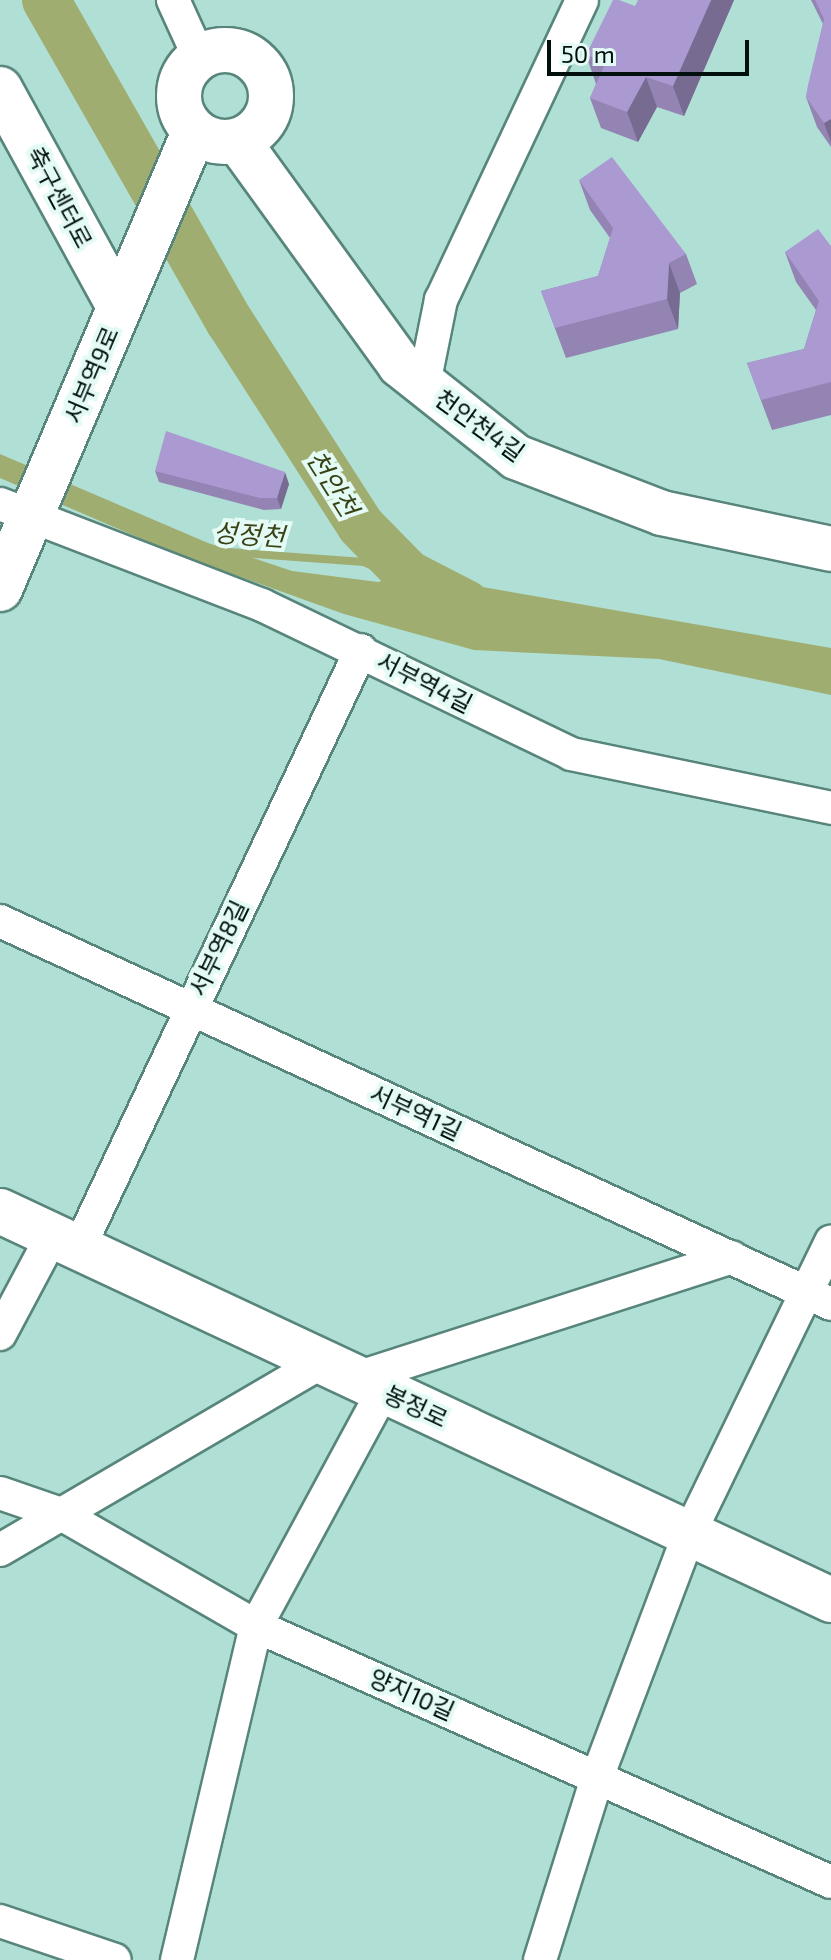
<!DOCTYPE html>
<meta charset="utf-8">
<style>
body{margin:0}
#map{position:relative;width:831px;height:1960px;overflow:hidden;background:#b0e0d5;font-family:"Exo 2","Noto Sans KR",sans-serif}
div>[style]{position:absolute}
.water>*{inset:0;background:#a0ad71}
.stream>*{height:8px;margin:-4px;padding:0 4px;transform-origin:4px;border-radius:4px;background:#a0ad71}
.river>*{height:48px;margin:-24px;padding:0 24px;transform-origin:24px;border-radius:24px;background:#a0ad71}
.roads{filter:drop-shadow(2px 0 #58857b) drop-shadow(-2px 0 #58857b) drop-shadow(0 2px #58857b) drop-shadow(0 -2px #58857b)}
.street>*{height:32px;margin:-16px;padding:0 16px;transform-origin:16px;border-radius:16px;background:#fff}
.secondary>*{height:44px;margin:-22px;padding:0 22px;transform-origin:22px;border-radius:22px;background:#fff}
.secondary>.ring{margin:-22px;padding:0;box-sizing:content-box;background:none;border:44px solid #fff;border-radius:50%}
.wall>*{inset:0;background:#9384b4}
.shaded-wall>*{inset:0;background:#786b92}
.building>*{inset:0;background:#ab99d1}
span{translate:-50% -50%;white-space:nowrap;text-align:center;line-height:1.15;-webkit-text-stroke:8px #e4fbf5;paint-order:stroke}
.street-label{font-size:24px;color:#01100d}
.water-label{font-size:26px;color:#394215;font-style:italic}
.scale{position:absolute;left:547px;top:40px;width:202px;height:36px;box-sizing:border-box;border:4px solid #01100d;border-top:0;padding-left:10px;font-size:24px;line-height:28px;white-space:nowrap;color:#01100d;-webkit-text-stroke:6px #e4fbf5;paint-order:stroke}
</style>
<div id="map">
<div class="water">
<i style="clip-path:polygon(0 454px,208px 543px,292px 571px,378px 582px,408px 574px,831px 648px,831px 695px,659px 659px,474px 650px,344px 614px,179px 555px,0 478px)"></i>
</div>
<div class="stream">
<i style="left:228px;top:552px;width:136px;rotate:4.2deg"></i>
<i style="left:364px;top:562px;width:46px;rotate:24.3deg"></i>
</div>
<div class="river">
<i style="left:46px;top:0;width:371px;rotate:60.3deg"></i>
<i style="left:230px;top:322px;width:242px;rotate:57.3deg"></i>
<i style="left:361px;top:526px;width:67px;rotate:45.6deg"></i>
<i style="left:408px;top:574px;width:65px;rotate:27.3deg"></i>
</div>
<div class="roads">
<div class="street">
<i style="left:173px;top:0;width:63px;rotate:65.5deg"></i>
<i style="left:424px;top:384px;width:86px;rotate:-78.6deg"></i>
<i style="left:441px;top:300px;width:331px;rotate:-64.8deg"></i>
<i style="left:0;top:504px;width:281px;rotate:21.1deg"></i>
<i style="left:262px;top:605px;width:343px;rotate:25.7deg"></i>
<i style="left:571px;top:754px;width:266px;rotate:11.7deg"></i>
<i style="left:0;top:921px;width:915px;rotate:24.74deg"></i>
<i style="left:79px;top:1248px;width:661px;rotate:-64.75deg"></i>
<i style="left:0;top:1334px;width:111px;rotate:-62deg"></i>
<i style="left:356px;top:1378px;width:395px;rotate:-17.8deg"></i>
<i style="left:0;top:1493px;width:65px;rotate:19deg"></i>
<i style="left:61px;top:1514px;width:225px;rotate:29.9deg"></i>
<i style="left:256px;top:1626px;width:629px;rotate:24deg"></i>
<i style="left:0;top:1550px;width:371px;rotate:-30.3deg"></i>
<i style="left:0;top:1921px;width:121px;rotate:18.7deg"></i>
<i style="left:177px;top:1960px;width:343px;rotate:-76.7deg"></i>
<i style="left:256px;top:1626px;width:267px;rotate:-61.6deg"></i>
<i style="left:540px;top:1960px;width:194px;rotate:-72.6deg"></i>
<i style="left:598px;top:1775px;width:258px;rotate:-69.3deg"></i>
<i style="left:689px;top:1534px;width:325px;rotate:-64.1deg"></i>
</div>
<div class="secondary">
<i class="ring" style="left:179px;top:50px;width:48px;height:48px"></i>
<i style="left:0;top:89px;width:247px;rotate:61.3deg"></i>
<i style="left:238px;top:141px;width:276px;rotate:54.1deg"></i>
<i style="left:400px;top:365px;width:148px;rotate:38.4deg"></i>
<i style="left:516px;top:457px;width:156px;rotate:21deg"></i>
<i style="left:662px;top:513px;width:173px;rotate:12deg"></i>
<i style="left:0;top:589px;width:497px;rotate:-67deg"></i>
<i style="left:0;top:1211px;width:918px;rotate:25.08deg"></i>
</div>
</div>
<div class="wall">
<i style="clip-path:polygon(734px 0,684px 116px,657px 107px,638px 142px,601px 128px,590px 98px,596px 84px,586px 55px,635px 6px)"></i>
<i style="clip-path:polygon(811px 0,831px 0,831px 147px,817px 127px,806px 97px,823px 24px)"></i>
<i style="clip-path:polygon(579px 180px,686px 254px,697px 284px,680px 293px,678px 329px,566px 358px,541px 291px,598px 276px,610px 238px,590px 210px)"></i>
<i style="clip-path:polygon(831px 246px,831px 415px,772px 430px,747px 363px,804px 349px,816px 310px,796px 282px,785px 252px)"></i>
<i style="clip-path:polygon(155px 471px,289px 484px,281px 509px,264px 510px,159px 482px)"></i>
</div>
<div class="shaded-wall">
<i style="clip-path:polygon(711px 0,734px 0,684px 116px,673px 86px)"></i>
<i style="clip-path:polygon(646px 77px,657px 107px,638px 142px,627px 112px)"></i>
<i style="clip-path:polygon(831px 119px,831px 142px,824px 123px)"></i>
<i style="clip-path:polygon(669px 263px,680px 293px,678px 329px,667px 299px)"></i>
<i style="clip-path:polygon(285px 472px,289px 484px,281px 509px,277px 498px)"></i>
</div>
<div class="building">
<i style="clip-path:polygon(613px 0,619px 0,635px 6px,638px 0,711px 0,673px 86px,646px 77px,627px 112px,590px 98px,606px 62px,586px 55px)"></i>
<i style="clip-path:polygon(815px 0,831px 0,831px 119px,824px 123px,806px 97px,808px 85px,824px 19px)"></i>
<i style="clip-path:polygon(612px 157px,686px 254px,669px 263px,667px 299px,555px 328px,541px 291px,598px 276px,613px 228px,579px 180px)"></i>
<i style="clip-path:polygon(818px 229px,831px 246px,831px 382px,761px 400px,747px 363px,804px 349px,819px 301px,785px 252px)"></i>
<i style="clip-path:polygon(166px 431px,285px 472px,277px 498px,260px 498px,155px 471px)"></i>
</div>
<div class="street-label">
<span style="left:60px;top:197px;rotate:62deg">축구센터로</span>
<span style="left:91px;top:375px;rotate:-67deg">서부역9로</span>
<span style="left:480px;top:425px;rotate:36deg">천안천4길</span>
<span style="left:425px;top:682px;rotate:27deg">서부역4길</span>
<span style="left:218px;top:948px;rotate:-64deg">서부역8길</span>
<span style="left:416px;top:1112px;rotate:25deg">서부역1길</span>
<span style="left:416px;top:1406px;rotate:25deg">봉정로</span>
<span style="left:412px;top:1694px;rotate:24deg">양지10길</span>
</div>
<div class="water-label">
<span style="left:333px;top:483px;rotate:58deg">천안천</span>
<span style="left:249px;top:534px;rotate:4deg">성정천</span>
</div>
<div class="scale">50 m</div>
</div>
